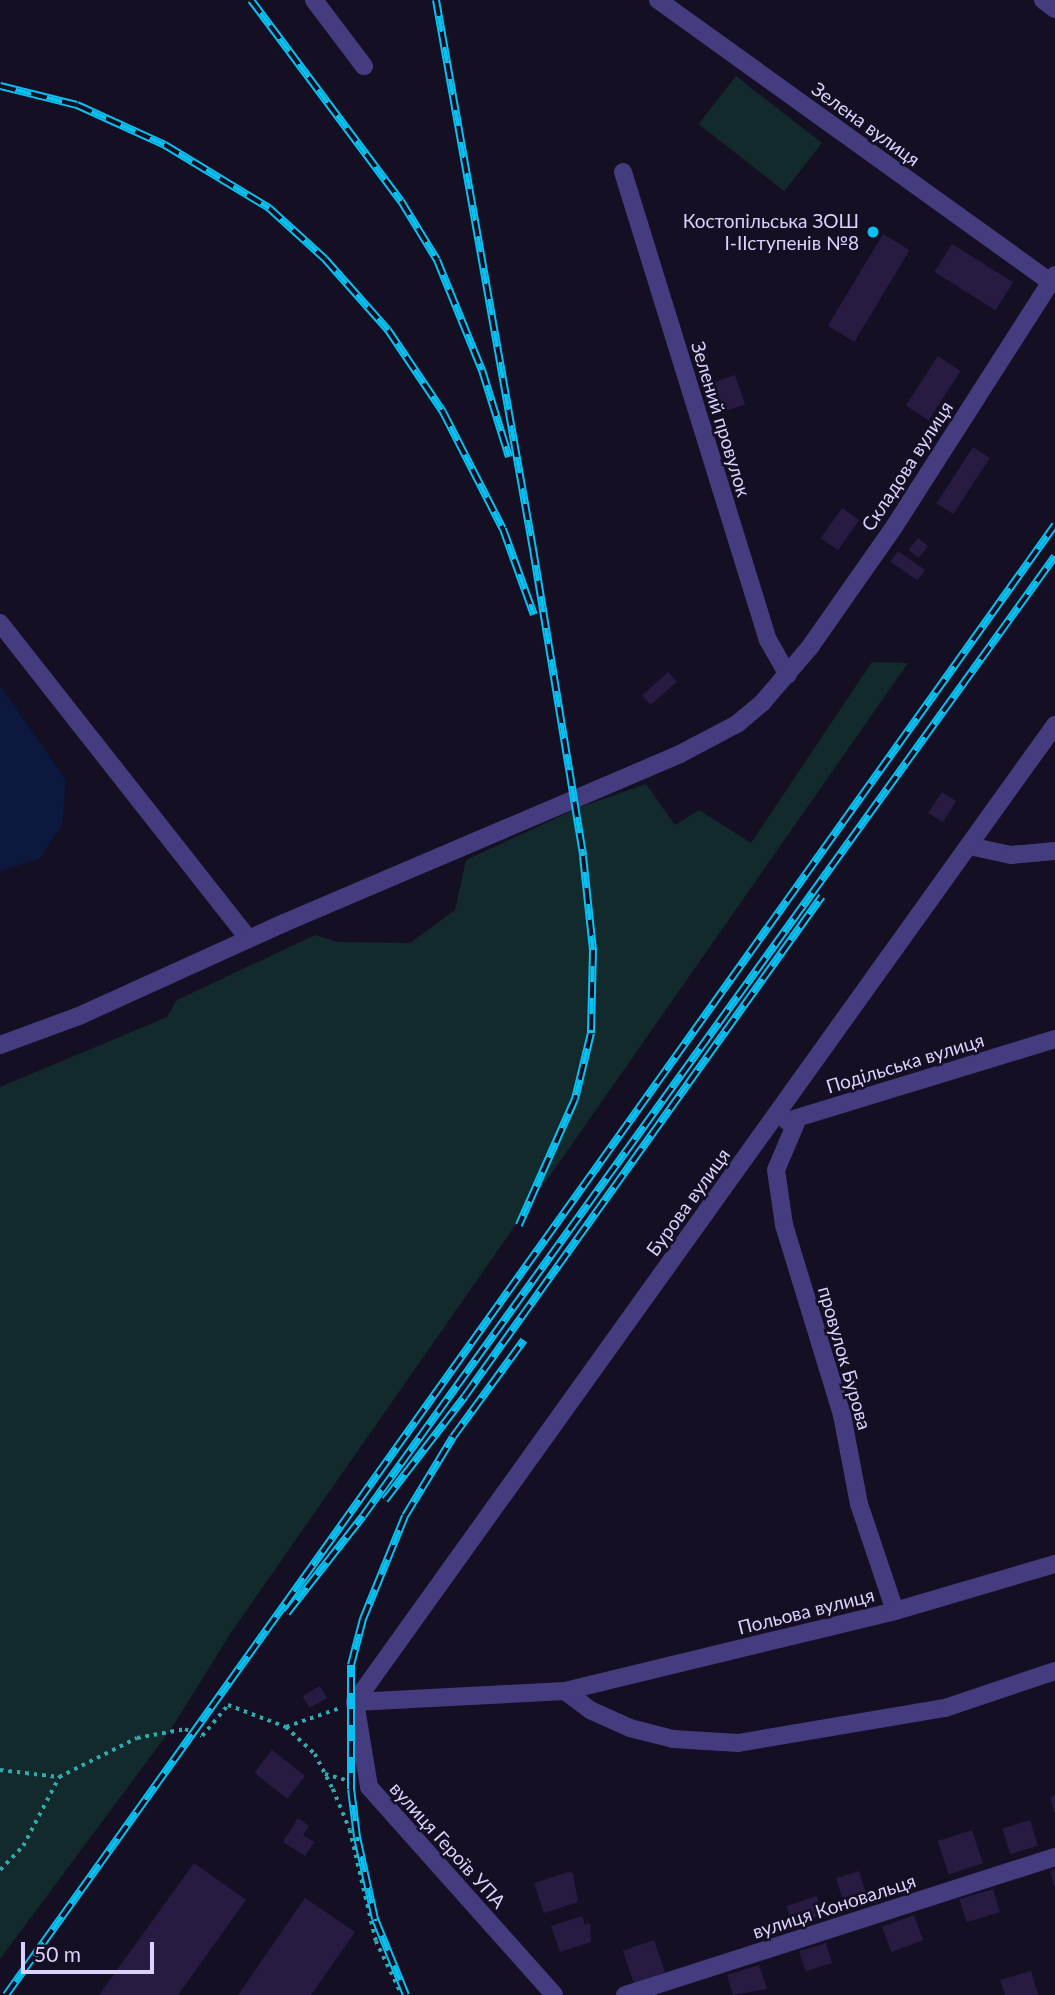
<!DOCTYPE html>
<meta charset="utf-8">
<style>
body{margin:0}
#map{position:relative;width:1055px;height:1995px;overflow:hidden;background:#140f22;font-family:Lato,sans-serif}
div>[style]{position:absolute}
.green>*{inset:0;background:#122a2c;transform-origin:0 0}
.water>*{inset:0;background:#0c183e}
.building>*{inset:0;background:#271b42;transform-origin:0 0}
.path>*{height:3.5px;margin-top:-1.75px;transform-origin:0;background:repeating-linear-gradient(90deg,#33a9af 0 3.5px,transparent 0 8.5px)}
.minor>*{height:18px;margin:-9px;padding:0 9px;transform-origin:9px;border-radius:9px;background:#453c7f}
.rail>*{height:8px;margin-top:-4px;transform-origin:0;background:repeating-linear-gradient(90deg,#140f22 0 16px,#0ac0f0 0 32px);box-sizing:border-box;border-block:2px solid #0ac0f0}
.dots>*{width:19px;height:19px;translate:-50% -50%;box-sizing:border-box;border:4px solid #140f22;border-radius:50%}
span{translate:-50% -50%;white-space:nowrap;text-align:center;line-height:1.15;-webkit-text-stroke:5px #140f22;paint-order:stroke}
.street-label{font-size:19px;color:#dbd1fd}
.poi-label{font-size:19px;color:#dbd1fd}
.right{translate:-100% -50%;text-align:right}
.scale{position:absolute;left:21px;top:1942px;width:133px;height:32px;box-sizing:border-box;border:4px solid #dbd1fd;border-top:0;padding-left:9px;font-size:21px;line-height:24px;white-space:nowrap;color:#dbd1fd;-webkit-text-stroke:5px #140f22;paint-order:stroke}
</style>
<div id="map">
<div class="green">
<i style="left:736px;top:76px;width:109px;height:61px;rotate:38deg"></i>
<i style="clip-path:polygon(872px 662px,908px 663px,232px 1631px,171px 1729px,0 1959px,0 1087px,167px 1017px,177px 1000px,315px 935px,338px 942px,410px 943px,455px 910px,466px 860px,580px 807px,646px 784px,675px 825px,699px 810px,751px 843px)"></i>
</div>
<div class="water">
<i style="clip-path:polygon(0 685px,66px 780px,62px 825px,40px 858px,0 871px)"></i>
</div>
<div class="building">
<i style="left:883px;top:234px;width:31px;height:107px;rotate:31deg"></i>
<i style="left:952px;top:244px;width:72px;height:33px;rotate:32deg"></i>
<i style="left:938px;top:356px;width:27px;height:59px;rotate:33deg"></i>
<i style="left:735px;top:375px;width:31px;height:30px;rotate:71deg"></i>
<i style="left:973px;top:447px;width:20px;height:67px;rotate:33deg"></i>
<i style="left:842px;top:508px;width:21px;height:37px;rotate:35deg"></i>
<i style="left:918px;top:538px;width:13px;height:15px;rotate:39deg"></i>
<i style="left:898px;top:551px;width:33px;height:13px;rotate:35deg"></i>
<i style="left:668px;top:672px;width:13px;height:35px;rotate:48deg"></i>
<i style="left:942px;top:792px;width:17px;height:25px;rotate:33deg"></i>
<i style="left:320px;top:1686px;width:14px;height:20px;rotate:60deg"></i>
<i style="left:272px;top:1750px;width:42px;height:29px;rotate:38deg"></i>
<i style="clip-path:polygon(1055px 1795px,1055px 1812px,1054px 1812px,1050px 1797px)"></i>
<i style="clip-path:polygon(298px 1818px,309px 1826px,303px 1835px,314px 1842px,305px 1856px,283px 1842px)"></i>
<i style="left:1030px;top:1820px;width:27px;height:29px;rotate:73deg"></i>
<i style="left:972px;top:1830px;width:35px;height:36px;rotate:72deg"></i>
<i style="clip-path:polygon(194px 1863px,246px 1900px,178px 1995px,99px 1995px)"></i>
<i style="clip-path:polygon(1055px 1869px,1055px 1886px,1054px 1886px,1050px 1871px)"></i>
<i style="left:859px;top:1871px;width:30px;height:24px;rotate:73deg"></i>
<i style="clip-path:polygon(568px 1872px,573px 1873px,578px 1902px,544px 1913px,534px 1883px)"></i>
<i style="left:993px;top:1889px;width:24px;height:35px;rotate:73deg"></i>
<i style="left:817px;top:1896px;width:20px;height:32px;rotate:72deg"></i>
<i style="clip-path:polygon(305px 1898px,355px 1932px,311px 1995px,238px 1995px)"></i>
<i style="left:914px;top:1915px;width:27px;height:34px;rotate:70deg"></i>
<i style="clip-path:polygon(582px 1916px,585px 1925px,590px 1923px,591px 1942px,560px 1952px,551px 1926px)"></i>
<i style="left:654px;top:1940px;width:34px;height:33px;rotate:71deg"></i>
<i style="left:826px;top:1943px;width:21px;height:28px;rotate:73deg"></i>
<i style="clip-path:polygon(759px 1965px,767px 1989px,733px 1995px,727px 1975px)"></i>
<i style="clip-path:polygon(1031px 1971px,1038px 1995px,1005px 1995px,1000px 1980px)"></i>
</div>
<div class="path">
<i style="left:286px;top:1727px;width:57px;rotate:-19.4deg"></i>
<i style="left:0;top:1770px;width:59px;rotate:6.8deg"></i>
<i style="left:59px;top:1777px;width:87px;rotate:-26.6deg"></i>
<i style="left:137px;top:1738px;width:49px;rotate:-10.6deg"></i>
<i style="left:185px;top:1729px;width:18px;rotate:22deg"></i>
<i style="left:202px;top:1736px;width:40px;rotate:-50deg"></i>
<i style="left:228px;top:1705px;width:62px;rotate:20.8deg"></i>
<i style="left:286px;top:1727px;width:40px;rotate:43deg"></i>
<i style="left:315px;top:1754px;width:39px;rotate:63deg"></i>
<i style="left:333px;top:1789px;width:44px;rotate:67.5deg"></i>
<i style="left:350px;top:1830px;width:114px;rotate:76.8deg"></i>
<i style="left:376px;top:1941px;width:60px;rotate:64.3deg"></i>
<i style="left:325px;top:1774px;width:26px;rotate:16deg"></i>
<i style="left:0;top:1870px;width:33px;rotate:-46deg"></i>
<i style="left:23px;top:1846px;width:78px;rotate:-62.4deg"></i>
</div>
<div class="minor">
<i style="left:314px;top:0;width:83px;rotate:52.9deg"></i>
<i style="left:658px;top:0;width:484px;rotate:35.7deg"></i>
<i style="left:1043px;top:0;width:15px;rotate:37deg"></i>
<i style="left:623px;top:172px;width:490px;rotate:72.8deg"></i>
<i style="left:768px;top:640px;width:40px;rotate:60.3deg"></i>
<i style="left:0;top:623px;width:402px;rotate:51.8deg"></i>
<i style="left:969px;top:846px;width:43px;rotate:12.1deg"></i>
<i style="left:1011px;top:855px;width:44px;rotate:-5.2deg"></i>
<i style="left:0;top:1045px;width:84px;rotate:-20.2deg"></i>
<i style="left:79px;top:1016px;width:225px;rotate:-24.4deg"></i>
<i style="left:284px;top:923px;width:431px;rotate:-23.1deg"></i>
<i style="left:680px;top:754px;width:64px;rotate:-27.8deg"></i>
<i style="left:737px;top:724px;width:33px;rotate:-40deg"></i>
<i style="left:762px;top:703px;width:74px;rotate:-49.4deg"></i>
<i style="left:810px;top:647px;width:146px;rotate:-55deg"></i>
<i style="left:894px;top:527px;width:299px;rotate:-57.4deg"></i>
<i style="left:798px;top:1118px;width:56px;rotate:112.9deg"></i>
<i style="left:776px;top:1170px;width:56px;rotate:81.7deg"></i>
<i style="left:784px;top:1225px;width:199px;rotate:73deg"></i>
<i style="left:842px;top:1415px;width:91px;rotate:79.2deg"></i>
<i style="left:859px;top:1504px;width:113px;rotate:71.4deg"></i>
<i style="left:787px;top:1121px;width:280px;rotate:-17deg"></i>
<i style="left:565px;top:1691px;width:31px;rotate:37deg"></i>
<i style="left:590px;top:1710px;width:44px;rotate:24.2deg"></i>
<i style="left:630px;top:1728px;width:44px;rotate:14.3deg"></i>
<i style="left:673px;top:1739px;width:65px;rotate:3.5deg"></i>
<i style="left:738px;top:1743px;width:210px;rotate:-9.6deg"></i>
<i style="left:945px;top:1708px;width:116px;rotate:-18.6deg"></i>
<i style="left:355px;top:1702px;width:1202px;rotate:-54.38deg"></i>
<i style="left:355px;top:1702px;width:210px;rotate:-3deg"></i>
<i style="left:565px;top:1691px;width:340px;rotate:-13.6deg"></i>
<i style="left:895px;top:1611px;width:167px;rotate:-16.4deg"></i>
<i style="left:355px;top:1702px;width:86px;rotate:80.6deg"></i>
<i style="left:369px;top:1787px;width:278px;rotate:48.3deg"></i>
<i style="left:625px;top:1995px;width:452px;rotate:-17.8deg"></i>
</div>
<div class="rail">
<i style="left:251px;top:0;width:251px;rotate:53.3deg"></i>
<i style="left:401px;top:201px;width:69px;rotate:58.6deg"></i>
<i style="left:437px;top:260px;width:119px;rotate:67.8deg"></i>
<i style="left:482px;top:370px;width:91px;rotate:72.8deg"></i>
<i style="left:436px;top:0;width:558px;rotate:79.98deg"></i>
<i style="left:533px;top:549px;width:311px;rotate:80.7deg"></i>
<i style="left:583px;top:856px;width:95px;rotate:83.9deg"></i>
<i style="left:593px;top:950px;width:83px;rotate:91.4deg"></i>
<i style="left:591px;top:1033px;width:68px;rotate:103.6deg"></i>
<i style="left:575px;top:1099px;width:138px;rotate:114deg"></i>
<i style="left:0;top:86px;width:79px;rotate:13.9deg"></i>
<i style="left:77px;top:105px;width:97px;rotate:24.4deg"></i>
<i style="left:165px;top:145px;width:122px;rotate:31.2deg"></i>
<i style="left:269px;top:208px;width:76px;rotate:42.3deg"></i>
<i style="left:325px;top:259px;width:95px;rotate:48.4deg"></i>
<i style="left:388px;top:330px;width:99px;rotate:56.1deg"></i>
<i style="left:443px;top:412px;width:131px;rotate:62.9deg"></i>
<i style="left:503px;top:529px;width:91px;rotate:70.2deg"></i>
<i style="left:385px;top:1500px;width:131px;rotate:-52.4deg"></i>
<i style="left:465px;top:1396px;width:614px;rotate:-54.47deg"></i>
<i style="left:287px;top:1613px;width:123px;rotate:-51.9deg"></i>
<i style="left:363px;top:1516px;width:1183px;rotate:-54.21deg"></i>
<i style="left:6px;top:1995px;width:1806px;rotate:-54.49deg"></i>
<i style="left:406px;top:1995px;width:82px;rotate:-112.2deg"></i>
<i style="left:375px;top:1919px;width:84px;rotate:-102.4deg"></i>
<i style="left:357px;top:1837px;width:48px;rotate:-97.1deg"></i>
<i style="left:351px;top:1789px;width:124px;rotate:-90deg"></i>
<i style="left:351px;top:1665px;width:48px;rotate:-75.4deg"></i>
<i style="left:363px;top:1619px;width:111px;rotate:-67.8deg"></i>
<i style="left:405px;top:1516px;width:92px;rotate:-58.7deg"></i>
<i style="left:453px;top:1437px;width:120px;rotate:-53.8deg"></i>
</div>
<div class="dots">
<i style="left:873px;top:232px;background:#0ac0f0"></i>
</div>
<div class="street-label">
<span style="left:866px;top:124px;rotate:36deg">Зелена вулиця</span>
<span style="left:721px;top:419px;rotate:73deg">Зелений провулок</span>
<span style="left:907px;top:466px;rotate:-57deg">Складова вулиця</span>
<span style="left:905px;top:1063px;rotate:-17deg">Подільська вулиця</span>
<span style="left:688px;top:1202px;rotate:-54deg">Бурова вулиця</span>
<span style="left:845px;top:1358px;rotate:74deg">провулок Бурова</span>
<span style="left:806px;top:1611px;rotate:-14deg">Польова вулиця</span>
<span style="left:448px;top:1845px;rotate:48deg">вулиця Героїв УПА</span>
<span style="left:834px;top:1906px;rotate:-18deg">вулиця Коновальця</span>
</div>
<div class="poi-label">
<span class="right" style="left:859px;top:232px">Костопільська ЗОШ<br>І-ІІступенів №8</span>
</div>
<div class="scale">50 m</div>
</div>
